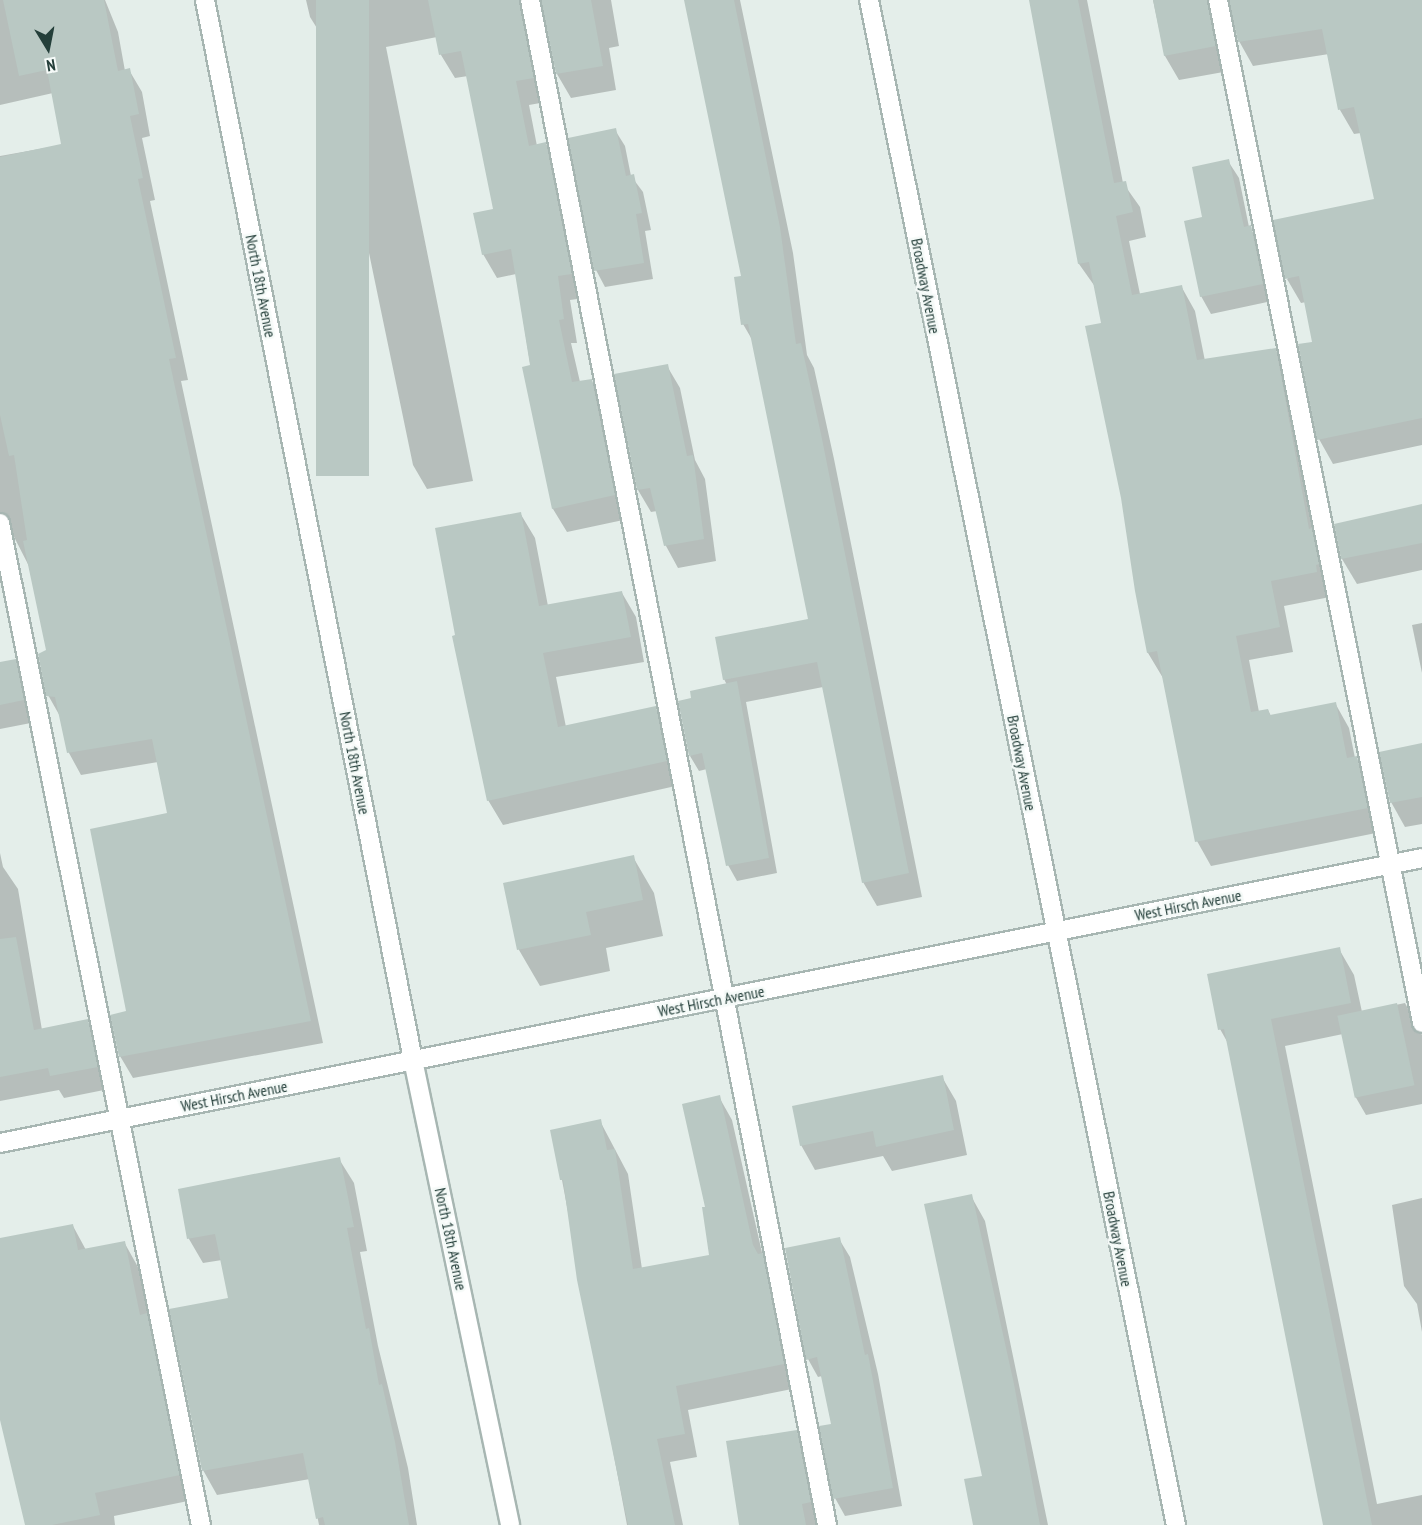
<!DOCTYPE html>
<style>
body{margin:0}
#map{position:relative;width:1422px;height:1525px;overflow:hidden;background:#e4eeea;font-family:"PT Sans Narrow",sans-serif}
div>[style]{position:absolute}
.shadow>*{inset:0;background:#0003}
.building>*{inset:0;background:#b9c8c3;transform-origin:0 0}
.roads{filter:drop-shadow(2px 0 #a7b6b2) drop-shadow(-2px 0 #a7b6b2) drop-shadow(0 2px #a7b6b2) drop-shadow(0 -2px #a7b6b2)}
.service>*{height:18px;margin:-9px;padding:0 9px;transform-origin:9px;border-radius:9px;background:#fff}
.minor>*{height:18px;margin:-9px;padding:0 9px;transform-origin:9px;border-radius:9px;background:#fff}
span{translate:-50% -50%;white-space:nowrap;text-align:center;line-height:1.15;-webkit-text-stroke:5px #f5faf8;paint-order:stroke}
.street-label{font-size:16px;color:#243f3a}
.north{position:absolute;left:18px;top:18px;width:60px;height:60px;-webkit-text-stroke:4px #f5faf8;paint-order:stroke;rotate:170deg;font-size:16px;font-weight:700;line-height:24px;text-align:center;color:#243f3a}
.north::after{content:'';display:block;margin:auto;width:21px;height:27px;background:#243f3a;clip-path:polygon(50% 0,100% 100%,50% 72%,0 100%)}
</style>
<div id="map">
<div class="shadow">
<i style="clip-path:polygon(0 0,105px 0,118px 32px,125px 71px,129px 70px,142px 92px,150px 136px,142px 138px,155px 200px,150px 201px,188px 380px,181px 381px,323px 1043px,133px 1078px,120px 1056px,169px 814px,158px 762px,81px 775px,69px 753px,61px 718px,48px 695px,48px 651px,32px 572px,12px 533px,1px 543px,6px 576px,0 577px,0 156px,62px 145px,53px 93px,0 105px)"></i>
<i style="clip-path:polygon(306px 0,524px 0,546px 102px,529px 105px,537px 146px,546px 144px,559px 168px,585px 298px,570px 300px,577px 343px,571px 343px,580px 382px,591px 380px,605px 404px,628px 519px,567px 532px,553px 509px,516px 274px,497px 278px,483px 254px,495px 210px,468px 76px,455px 78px,441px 55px,437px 37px,386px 47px,473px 481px,427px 489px,413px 465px,325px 41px,310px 17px)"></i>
<i style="clip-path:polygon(543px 0,611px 0,619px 46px,609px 48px,616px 90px,571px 98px,557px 74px)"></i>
<i style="clip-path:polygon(686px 0,740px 0,793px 253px,807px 355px,814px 368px,834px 459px,922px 897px,877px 906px,863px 882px,823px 687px,746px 702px,777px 873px,737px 881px,728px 865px,707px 769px,699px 771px,690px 756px,727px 685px,724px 679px,810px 620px,754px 343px,743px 324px,742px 277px)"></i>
<i style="clip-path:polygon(1030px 0,1087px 0,1123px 183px,1140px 207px,1146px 237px,1129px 241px,1140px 294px,1181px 286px,1195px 311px,1205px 361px,1275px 349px,1289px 374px,1330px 597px,1284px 606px,1293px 652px,1249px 660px,1259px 712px,1268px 710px,1271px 716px,1335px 703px,1349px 728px,1355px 758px,1371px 782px,1381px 832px,1211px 866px,1197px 841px,1163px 678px,1148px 653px,1136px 591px,1103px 324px,1096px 288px,1079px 264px)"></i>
<i style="clip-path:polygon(1153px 0,1422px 0,1422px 445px,1333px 464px,1319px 439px,1314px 343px,1306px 302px,1301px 303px,1287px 279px,1376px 200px,1361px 133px,1354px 134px,1340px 110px,1329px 54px,1253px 66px,1239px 41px,1231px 13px,1224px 17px,1229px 71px,1179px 80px,1165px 56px)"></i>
<i style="clip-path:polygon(615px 130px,625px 146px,631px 176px,643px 192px,651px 230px,645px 231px,653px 279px,605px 287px,596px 270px)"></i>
<i style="clip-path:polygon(1228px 161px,1239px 178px,1249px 227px,1261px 244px,1272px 301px,1211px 314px,1201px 296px,1204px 218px)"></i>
<i style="clip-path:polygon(667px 366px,680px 388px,695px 460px,705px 479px,716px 561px,678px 568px,666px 546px,657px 511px,651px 512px,638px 490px,616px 375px)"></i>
<i style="clip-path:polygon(1422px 506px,1422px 570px,1357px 584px,1342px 559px,1336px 525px)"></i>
<i style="clip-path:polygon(520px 513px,535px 538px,548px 606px,622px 593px,636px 617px,644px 662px,556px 677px,566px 727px,655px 708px,669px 732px,680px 785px,503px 825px,488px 800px,457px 636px)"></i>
<i style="clip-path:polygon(1422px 623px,1422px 673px,1412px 625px)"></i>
<i style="clip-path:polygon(15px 660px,28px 682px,36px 722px,0 729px,0 663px)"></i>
<i style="clip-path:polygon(1422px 745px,1422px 824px,1405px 827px,1391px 802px)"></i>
<i style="clip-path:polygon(0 853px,3px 867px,18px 889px,42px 1030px,87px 1021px,100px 1043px,109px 1089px,64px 1098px,59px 1090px,0 1101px)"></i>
<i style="clip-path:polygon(633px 857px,654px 893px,663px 936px,606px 948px,610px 971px,540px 986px,519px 950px,505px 884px)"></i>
<i style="clip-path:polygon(1339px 949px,1354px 975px,1362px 1012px,1405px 1003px,1422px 1035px,1422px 1104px,1366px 1115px,1355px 1096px,1343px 1034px,1285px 1046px,1377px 1504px,1422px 1495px,1422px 1525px,1324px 1525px,1229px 1045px,1220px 1029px)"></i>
<i style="clip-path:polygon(942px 1077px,956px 1101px,967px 1155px,892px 1171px,883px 1156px,815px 1170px,801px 1145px)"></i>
<i style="clip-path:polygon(719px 1097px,732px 1120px,763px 1257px,775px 1278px,797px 1388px,688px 1410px,697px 1457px,670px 1462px,683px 1525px,627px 1525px,562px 1180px,600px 1121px,628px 1174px,642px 1269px,711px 1257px,707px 1208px)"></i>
<i style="clip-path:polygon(339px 1159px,354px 1183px,367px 1251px,360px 1252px,378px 1346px,408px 1468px,417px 1525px,319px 1525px,310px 1479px,217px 1495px,203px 1470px,230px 1299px,222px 1260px,203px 1263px,189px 1239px,179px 1190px)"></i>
<i style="clip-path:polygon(971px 1196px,985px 1221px,1048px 1525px,975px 1525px,984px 1477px)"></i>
<i style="clip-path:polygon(1422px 1198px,1422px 1332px,1417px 1304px,1404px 1286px,1392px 1205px)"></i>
<i style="clip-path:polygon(73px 1226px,86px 1250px,124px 1242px,138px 1267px,149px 1319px,160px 1340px,193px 1500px,114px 1516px,115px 1525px,26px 1525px,0 1375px,0 1240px)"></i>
<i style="clip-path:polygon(839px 1239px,850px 1257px,878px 1374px,902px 1506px,845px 1516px,835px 1498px,832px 1426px,822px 1376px,818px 1377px,808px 1359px)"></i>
<i style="clip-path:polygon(796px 1431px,810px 1455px,823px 1525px,741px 1525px)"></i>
</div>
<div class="building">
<i style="clip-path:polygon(3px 0,104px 0,118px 71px,130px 68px,139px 114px,130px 116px,143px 178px,138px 179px,176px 358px,169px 359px,311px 1021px,119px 1057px,110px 1015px,126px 1011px,90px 829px,167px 813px,152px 739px,67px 753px,55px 697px,46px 696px,38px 654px,46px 650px,23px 541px,27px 540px,14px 455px,9px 456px,0 415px,0 157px,61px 144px,47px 70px,19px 76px)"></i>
<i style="left:316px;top:0;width:53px;height:476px"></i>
<i style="clip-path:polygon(428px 0,519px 0,534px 78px,516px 81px,529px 146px,546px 142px,572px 274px,558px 276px,564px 319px,559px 320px,572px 382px,592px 379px,615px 495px,552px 509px,522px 367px,530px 365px,511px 249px,482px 255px,473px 213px,493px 209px,461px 51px,439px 55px)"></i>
<i style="clip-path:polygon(541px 0,591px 0,603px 66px,556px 74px)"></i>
<i style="clip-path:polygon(684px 0,734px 0,780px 227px,796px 344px,801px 343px,821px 434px,909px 873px,862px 883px,817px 662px,723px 680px,715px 637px,808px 619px,748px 324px,741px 325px,734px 277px,741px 276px)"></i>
<i style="clip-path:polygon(1029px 0,1078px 0,1114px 183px,1126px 181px,1133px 212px,1116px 216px,1132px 295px,1182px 285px,1197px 360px,1276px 348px,1309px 529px,1312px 528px,1319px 564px,1316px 565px,1317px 572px,1271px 581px,1280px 627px,1236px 636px,1251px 712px,1268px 709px,1270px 715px,1336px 702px,1347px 758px,1357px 756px,1368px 808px,1195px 842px,1157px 651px,1147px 653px,1135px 591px,1121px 498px,1085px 326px,1101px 323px,1089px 262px,1078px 264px)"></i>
<i style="clip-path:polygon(1153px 0,1207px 0,1216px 46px,1164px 56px)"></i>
<i style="clip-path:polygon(1229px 0,1422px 0,1422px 418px,1317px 440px,1298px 344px,1312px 342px,1299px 276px,1285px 279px,1273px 220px,1374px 199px,1354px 107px,1338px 110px,1322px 29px,1238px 42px)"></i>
<i style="clip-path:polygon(616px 128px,626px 176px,634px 174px,642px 213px,636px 214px,644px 263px,594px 271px,568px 138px)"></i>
<i style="clip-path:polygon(1229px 159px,1244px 227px,1251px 225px,1263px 284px,1200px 297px,1184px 221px,1202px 217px,1192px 167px)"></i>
<i style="clip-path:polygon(668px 364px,687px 456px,693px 455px,704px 539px,664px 546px,650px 488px,637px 490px,614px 374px)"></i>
<i style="clip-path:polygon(1422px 504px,1422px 543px,1341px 559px,1334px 524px)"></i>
<i style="clip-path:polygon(521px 512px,539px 606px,622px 591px,631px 637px,543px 653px,558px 727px,656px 706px,667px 761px,487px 801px,452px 636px,455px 635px,435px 528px)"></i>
<i style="clip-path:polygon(16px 659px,24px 700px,0 705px,0 662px)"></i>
<i style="clip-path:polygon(737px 681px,769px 858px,726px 866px,702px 753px,689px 756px,678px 701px,691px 698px,690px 691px)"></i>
<i style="clip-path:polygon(1422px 743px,1422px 797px,1390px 803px,1379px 752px)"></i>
<i style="clip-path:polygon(634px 855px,643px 900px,586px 912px,591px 935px,517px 950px,503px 883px)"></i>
<i style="clip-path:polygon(16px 937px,34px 1030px,88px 1019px,98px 1067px,50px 1076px,48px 1068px,0 1077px,0 939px)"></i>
<i style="clip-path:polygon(1340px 947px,1351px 1003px,1271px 1019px,1372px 1525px,1323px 1525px,1224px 1029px,1218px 1030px,1207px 974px)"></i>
<i style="left:1397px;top:1003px;width:84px;height:61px;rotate:78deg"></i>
<i style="clip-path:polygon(943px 1075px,954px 1130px,876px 1147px,873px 1131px,800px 1146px,792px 1106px)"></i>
<i style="clip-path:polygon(720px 1095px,753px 1245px,758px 1254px,763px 1253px,784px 1364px,676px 1386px,685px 1434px,657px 1439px,675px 1525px,628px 1525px,577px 1280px,563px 1180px,560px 1180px,550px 1130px,601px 1119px,607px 1150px,615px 1149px,633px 1269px,709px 1255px,702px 1207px,705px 1207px,682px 1104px)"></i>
<i style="clip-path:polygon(340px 1157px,354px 1227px,347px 1228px,366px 1329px,369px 1328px,379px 1385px,382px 1384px,395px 1442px,409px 1525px,325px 1525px,323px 1517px,316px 1519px,303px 1453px,202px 1471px,169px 1309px,228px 1298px,215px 1234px,187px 1239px,178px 1189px)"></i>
<i style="clip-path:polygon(972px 1194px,1014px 1384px,1040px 1525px,973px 1525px,964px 1479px,982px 1476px,924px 1204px)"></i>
<i style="clip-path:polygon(73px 1224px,78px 1250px,125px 1241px,140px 1315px,147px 1313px,180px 1475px,95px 1493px,100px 1515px,52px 1525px,25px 1525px,0 1420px,0 1238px)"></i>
<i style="clip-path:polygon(840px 1237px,865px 1355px,868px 1354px,893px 1488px,833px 1499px,819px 1426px,831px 1424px,817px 1357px,806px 1360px,785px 1248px)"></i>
<i style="clip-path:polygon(797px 1430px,811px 1502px,802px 1504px,806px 1525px,739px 1525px,726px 1441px)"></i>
</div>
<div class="roads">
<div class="service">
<i style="left:530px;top:0;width:1554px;rotate:78.98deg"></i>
<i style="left:1218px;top:0;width:1043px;rotate:78.72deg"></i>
<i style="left:0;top:523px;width:1022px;rotate:78.66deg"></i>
</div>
<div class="minor">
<i style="left:205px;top:0;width:1080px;rotate:78.9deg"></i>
<i style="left:413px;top:1060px;width:475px;rotate:78.2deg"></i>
<i style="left:869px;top:0;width:1556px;rotate:78.62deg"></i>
<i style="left:0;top:1143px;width:1450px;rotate:-11.33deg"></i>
</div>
</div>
<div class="street-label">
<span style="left:261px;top:286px;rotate:79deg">North 18th Avenue</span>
<span style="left:926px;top:286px;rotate:79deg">Broadway Avenue</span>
<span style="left:355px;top:763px;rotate:79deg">North 18th Avenue</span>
<span style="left:1022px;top:763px;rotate:79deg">Broadway Avenue</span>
<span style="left:1188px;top:905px;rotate:-11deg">West Hirsch Avenue</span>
<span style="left:711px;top:1001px;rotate:-11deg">West Hirsch Avenue</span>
<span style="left:234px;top:1096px;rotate:-11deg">West Hirsch Avenue</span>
<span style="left:451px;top:1239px;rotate:78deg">North 18th Avenue</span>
<span style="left:1118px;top:1239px;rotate:79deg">Broadway Avenue</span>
</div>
<div class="north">N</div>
</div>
